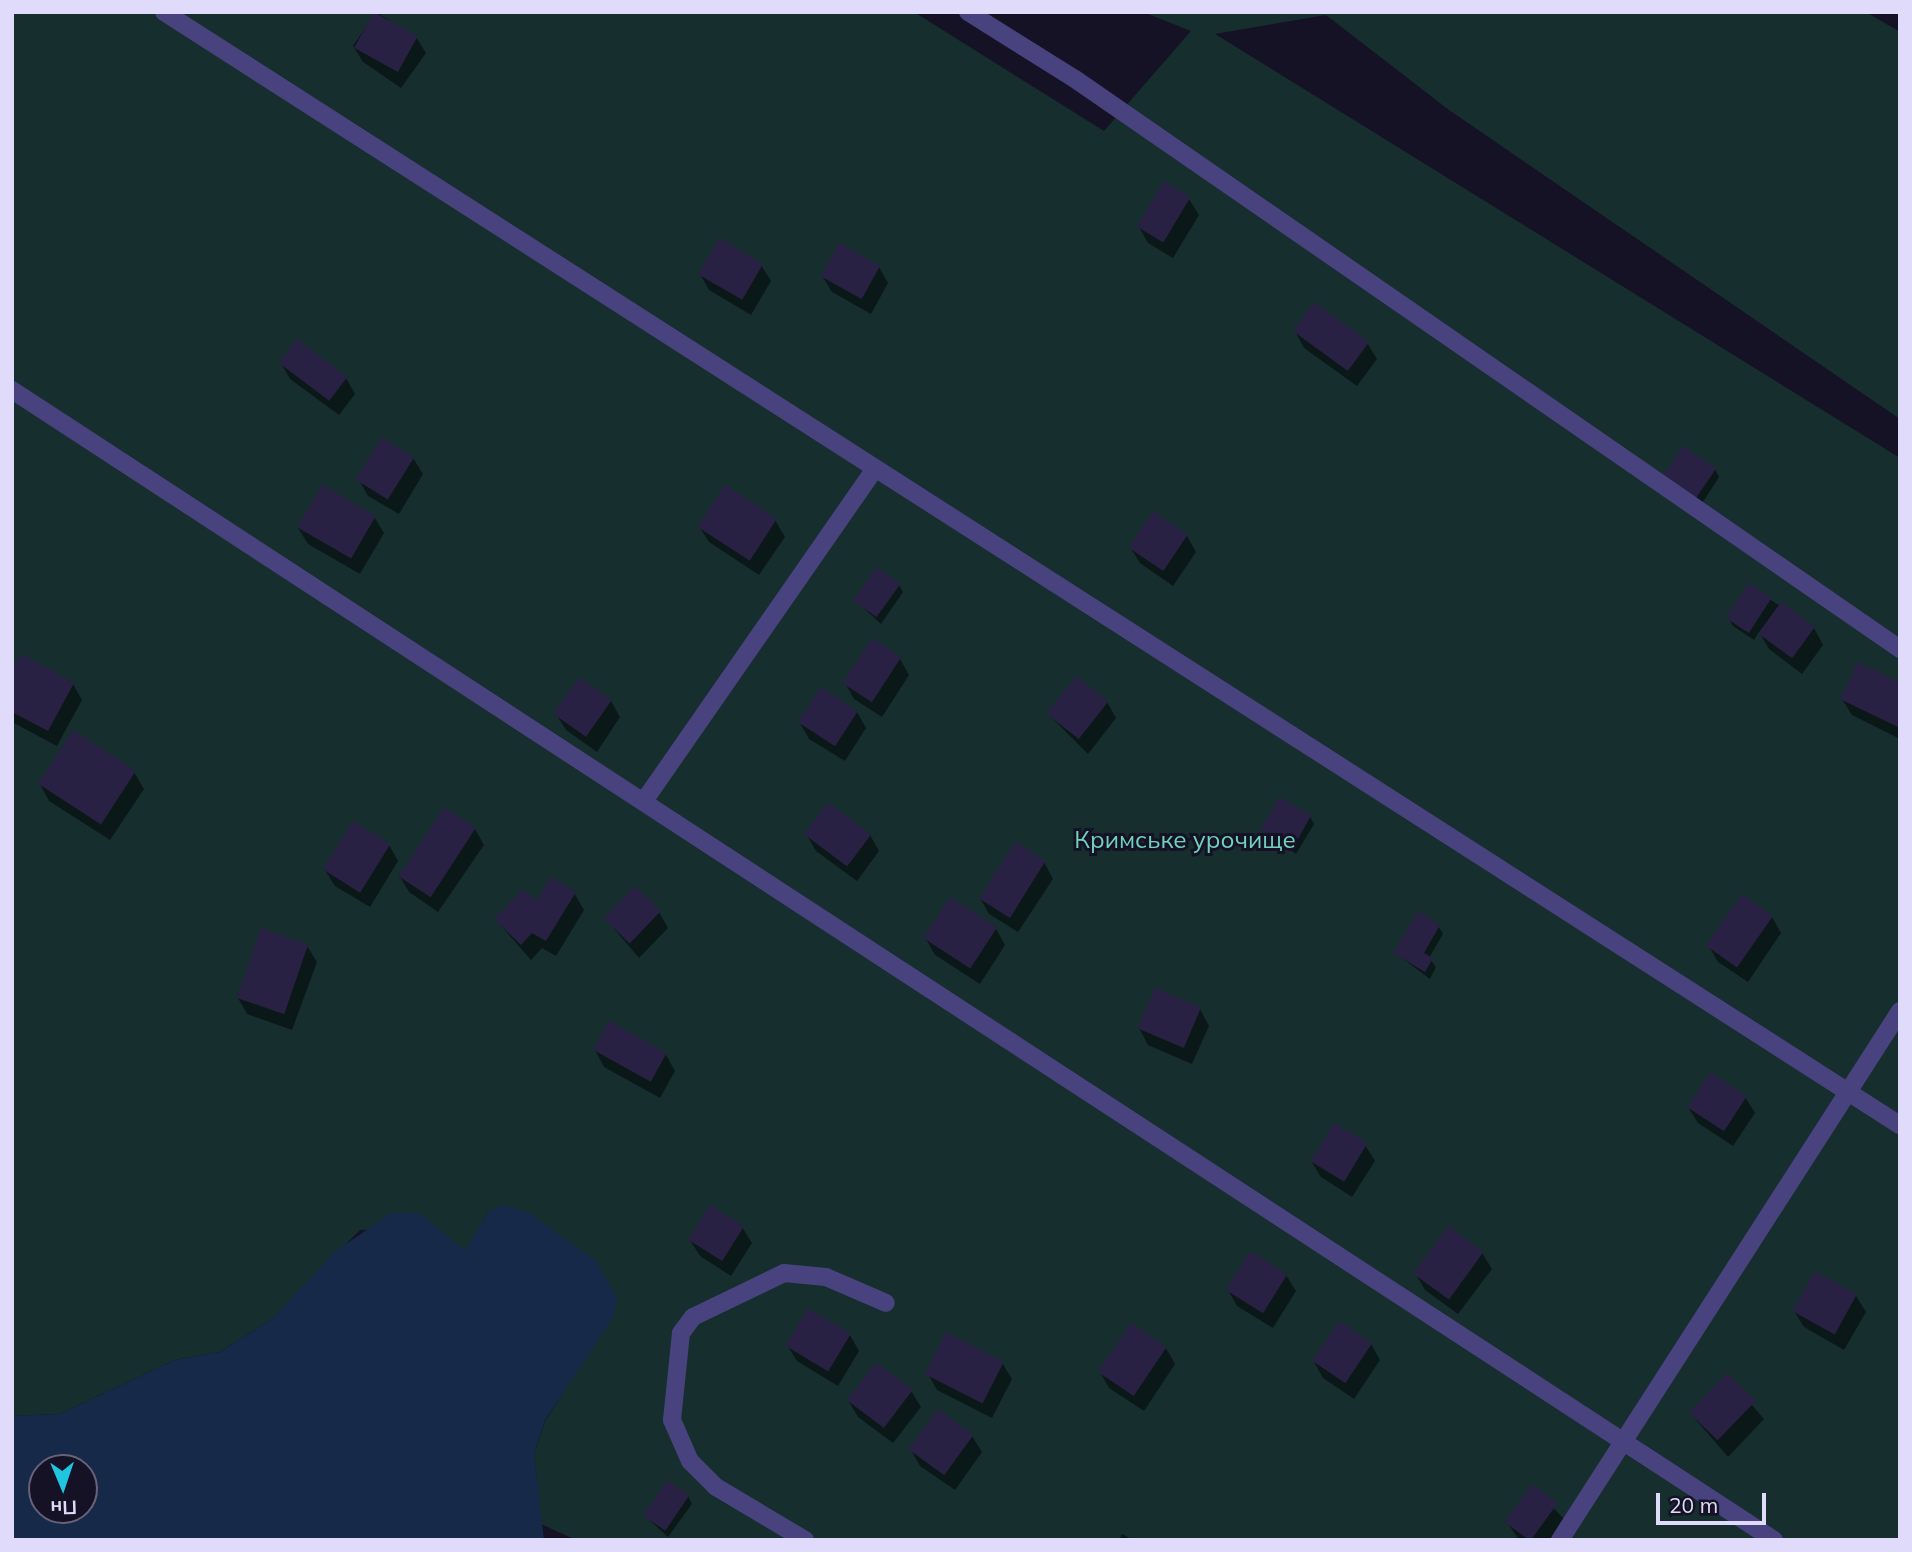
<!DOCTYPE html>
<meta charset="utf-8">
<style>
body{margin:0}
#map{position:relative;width:1912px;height:1552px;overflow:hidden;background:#161225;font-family:Mulish,sans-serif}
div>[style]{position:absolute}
.green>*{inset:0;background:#162e2e}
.water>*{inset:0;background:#172949}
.shadow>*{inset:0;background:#0007}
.building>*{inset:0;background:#292143;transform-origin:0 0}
.minor>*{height:18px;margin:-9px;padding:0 9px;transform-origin:9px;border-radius:9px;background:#48437e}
span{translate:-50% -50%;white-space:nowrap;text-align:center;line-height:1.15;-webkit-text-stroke:6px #161225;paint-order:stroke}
.park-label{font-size:24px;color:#70d1bd}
.frame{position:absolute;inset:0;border:14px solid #e0dbfa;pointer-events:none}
.north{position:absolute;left:28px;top:1454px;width:70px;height:70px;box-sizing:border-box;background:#161225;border:2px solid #67627a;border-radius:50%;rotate:178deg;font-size:19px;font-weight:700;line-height:28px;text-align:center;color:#e0dbfa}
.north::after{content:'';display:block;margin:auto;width:24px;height:32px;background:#20c6e1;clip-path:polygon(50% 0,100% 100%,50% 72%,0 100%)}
.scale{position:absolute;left:1656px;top:1493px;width:110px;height:32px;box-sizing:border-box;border:4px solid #e0dbfa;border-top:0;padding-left:9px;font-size:21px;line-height:24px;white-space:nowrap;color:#e0dbfa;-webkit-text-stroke:5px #161225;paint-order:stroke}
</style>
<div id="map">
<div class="green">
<i style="clip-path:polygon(12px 12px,914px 12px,1104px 131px,1191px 31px,1143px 12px,1866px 12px,1900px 32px,1900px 419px,1449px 110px,1326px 15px,1215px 34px,1900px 458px,1900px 1540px,576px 1540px,541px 1524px,534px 1454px,545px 1421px,572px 1378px,489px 1211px,465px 1252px,437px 1228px,360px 1230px,272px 1319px,220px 1352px,175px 1360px,60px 1414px,12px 1416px)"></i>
</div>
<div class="water">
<i style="clip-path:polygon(evenodd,505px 1205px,529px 1213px,595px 1260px,617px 1297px,614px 1316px,545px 1420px,534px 1454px,544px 1540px,12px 1540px,12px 1416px,60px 1414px,175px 1360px,220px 1352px,272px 1319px,336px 1251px,391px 1213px,419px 1213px,465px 1251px,489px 1211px,505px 1205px,42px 1468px,84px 1468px,84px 1510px,42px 1510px,42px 1468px)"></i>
</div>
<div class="shadow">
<i style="clip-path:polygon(376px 12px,416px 37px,426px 53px,401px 88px,363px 62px,353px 46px)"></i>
<i style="clip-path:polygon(1189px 199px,1199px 215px,1173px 258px,1148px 243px,1139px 227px)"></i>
<i style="clip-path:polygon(761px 265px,771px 281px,751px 315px,709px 290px,700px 274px)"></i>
<i style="clip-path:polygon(879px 267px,888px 283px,871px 314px,832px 292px,822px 276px)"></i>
<i style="clip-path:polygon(1295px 331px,1367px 343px,1377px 359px,1357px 386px,1304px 348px)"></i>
<i style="clip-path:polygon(281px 363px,346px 378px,355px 394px,339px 415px,290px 379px)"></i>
<i style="clip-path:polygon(413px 458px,423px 474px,399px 514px,368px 496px,359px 480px)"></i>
<i style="clip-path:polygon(1715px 469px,1719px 477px,1701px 505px,1669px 484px)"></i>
<i style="clip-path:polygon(374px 517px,384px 533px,360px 574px,308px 544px,298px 528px)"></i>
<i style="clip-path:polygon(775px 520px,785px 537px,759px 575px,709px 542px,699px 526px)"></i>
<i style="clip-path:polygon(1187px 536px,1196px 552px,1173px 586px,1140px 563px,1130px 547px)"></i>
<i style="clip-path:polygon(899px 585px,903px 592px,881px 624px,855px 600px)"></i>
<i style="clip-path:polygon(1749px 586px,1814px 628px,1823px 645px,1802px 674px,1769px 649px,1759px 632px,1754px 640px,1733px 626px,1729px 619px)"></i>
<i style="clip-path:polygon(900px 659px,909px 675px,882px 717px,854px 699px,845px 683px)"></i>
<i style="clip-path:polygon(12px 674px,73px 684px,82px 700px,57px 746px,12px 722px)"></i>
<i style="clip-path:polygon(1900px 685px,1900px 739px,1852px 715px,1842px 699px)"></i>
<i style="clip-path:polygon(611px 701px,620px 717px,597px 752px,566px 730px,556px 714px)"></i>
<i style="clip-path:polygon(1107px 702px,1116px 718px,1088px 754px,1049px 715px)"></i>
<i style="clip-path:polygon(857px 712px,866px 728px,845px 761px,809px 739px,800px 723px)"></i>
<i style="clip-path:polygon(134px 772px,144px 789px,110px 840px,49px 801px,40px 784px)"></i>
<i style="clip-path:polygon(1310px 817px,1314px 824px,1296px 854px,1262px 829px)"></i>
<i style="clip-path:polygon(475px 829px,484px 845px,438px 912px,409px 892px,399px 875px)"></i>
<i style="clip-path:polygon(806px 834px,870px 835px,879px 851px,857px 881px,816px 851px)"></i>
<i style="clip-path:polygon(389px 845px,398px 861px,370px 907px,335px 886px,325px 870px)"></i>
<i style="clip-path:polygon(1044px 862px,1053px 879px,1018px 932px,989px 914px,980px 898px)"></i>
<i style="clip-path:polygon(574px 893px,584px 910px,556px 956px,542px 948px,531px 960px,496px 920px)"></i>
<i style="clip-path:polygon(659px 912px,668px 928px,639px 958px,606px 919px)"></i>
<i style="clip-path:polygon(1772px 917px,1781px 933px,1748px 982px,1718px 962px,1709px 946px)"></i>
<i style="clip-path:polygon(1439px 927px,1443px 934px,1429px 958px,1436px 967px,1430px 979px,1395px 953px)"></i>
<i style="clip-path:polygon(996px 929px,1005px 945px,980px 984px,935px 955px,926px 939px)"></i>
<i style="clip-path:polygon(307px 946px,317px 962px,292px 1030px,247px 1014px,238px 998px)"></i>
<i style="clip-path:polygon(1200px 1009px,1209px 1026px,1192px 1064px,1148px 1045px,1139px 1028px)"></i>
<i style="clip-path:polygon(595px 1050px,666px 1055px,675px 1071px,660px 1098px,604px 1067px)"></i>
<i style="clip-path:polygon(1745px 1097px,1755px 1113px,1733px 1146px,1698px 1123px,1688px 1107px)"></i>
<i style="clip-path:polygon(1365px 1145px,1375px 1161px,1352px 1197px,1321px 1177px,1311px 1161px)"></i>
<i style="clip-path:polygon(742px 1227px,752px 1243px,731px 1276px,700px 1256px,690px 1240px)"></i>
<i style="clip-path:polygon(1482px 1253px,1492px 1269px,1458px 1314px,1425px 1290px,1415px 1273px)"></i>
<i style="clip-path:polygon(1816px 1273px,1856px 1296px,1866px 1312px,1844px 1350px,1804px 1327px,1794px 1311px)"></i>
<i style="clip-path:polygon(1286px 1275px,1296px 1291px,1273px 1328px,1237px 1306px,1228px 1290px)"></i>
<i style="clip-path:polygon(850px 1335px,859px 1351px,838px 1386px,797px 1361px,787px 1345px)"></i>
<i style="clip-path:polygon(1371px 1344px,1380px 1360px,1354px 1399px,1323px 1378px,1314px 1362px)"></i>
<i style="clip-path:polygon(1166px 1348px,1175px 1364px,1144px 1411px,1109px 1388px,1100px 1372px)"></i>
<i style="clip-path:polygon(1002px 1363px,1012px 1379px,992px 1418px,937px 1390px,928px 1374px)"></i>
<i style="clip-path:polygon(1727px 1376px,1764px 1419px,1728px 1457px,1691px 1414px)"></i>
<i style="clip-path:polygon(911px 1391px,921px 1407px,893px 1443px,858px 1417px,848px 1400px)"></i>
<i style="clip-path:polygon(972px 1436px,982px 1452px,955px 1490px,920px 1466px,911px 1450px)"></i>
<i style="clip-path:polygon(1533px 1487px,1566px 1521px,1553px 1540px,1519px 1540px,1507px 1522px)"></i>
<i style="clip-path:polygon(688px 1496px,692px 1504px,668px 1537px,644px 1515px)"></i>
<i style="clip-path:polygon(1122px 1534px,1133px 1540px,1119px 1540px)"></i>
</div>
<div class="building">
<i style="left:374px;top:12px;width:50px;height:41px;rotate:29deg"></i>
<i style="left:1164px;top:181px;width:31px;height:53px;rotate:31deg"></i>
<i style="left:719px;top:238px;width:51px;height:42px;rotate:30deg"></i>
<i style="left:839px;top:243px;width:47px;height:38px;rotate:29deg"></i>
<i style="left:1314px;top:302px;width:68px;height:36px;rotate:36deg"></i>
<i style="left:297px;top:339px;width:63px;height:30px;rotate:37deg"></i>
<i style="left:382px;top:437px;width:38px;height:50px;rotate:32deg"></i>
<i style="left:1683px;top:446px;width:40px;height:36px;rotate:34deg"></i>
<i style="left:322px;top:485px;width:62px;height:49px;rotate:30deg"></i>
<i style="left:725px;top:485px;width:62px;height:50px;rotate:33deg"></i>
<i style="left:1153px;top:511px;width:42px;height:44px;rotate:34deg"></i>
<i style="left:877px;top:567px;width:29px;height:41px;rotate:36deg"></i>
<i style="left:1749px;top:583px;width:27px;height:42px;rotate:33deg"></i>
<i style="left:1781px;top:602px;width:42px;height:39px;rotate:36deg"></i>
<i style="left:872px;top:638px;width:35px;height:54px;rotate:33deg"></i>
<i style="clip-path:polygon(21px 654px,74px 683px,48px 731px,12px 712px,12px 670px)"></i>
<i style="clip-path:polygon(1858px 662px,1900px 683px,1900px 728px,1840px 699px)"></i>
<i style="left:1076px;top:676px;width:41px;height:48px;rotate:38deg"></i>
<i style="left:579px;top:677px;width:40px;height:45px;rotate:35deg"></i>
<i style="left:821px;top:687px;width:44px;height:42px;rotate:33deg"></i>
<i style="left:73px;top:730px;width:75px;height:64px;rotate:33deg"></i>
<i style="left:1279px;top:797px;width:37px;height:37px;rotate:29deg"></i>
<i style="left:828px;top:802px;width:54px;height:40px;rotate:37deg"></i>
<i style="left:444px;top:807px;width:38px;height:83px;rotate:33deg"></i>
<i style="left:353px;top:821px;width:44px;height:57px;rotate:32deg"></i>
<i style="left:1015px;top:842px;width:36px;height:67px;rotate:32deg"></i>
<i style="clip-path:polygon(551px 877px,576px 892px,546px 941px,532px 933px,521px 945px,494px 919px,523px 889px,537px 901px)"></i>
<i style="left:635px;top:886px;width:36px;height:45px;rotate:44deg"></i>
<i style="left:1742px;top:894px;width:38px;height:63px;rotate:35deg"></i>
<i style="left:950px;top:897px;width:56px;height:49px;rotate:33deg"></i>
<i style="clip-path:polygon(1418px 911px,1440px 925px,1424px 953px,1433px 958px,1425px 972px,1393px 953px)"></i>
<i style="left:261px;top:928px;width:50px;height:74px;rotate:19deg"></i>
<i style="left:1155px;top:988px;width:50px;height:44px;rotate:23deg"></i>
<i style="left:609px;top:1021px;width:66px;height:33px;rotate:29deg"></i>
<i style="left:1710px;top:1072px;width:44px;height:42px;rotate:33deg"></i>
<i style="left:1334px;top:1123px;width:39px;height:45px;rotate:31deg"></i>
<i style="left:710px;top:1205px;width:40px;height:41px;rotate:32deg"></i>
<i style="left:1448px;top:1226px;width:44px;height:59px;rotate:36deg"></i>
<i style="left:1250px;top:1251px;width:44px;height:46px;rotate:32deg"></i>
<i style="left:1815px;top:1271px;width:48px;height:46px;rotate:29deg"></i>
<i style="left:808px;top:1308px;width:50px;height:44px;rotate:31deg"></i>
<i style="left:1339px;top:1321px;width:40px;height:48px;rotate:34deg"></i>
<i style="left:1131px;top:1323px;width:43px;height:59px;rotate:34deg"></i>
<i style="left:946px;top:1332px;width:65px;height:47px;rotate:27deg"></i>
<i style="left:876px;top:1362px;width:46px;height:48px;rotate:37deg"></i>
<i style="left:1727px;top:1373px;width:40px;height:55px;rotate:44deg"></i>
<i style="left:938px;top:1409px;width:44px;height:50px;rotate:36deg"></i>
<i style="left:667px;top:1480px;width:27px;height:43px;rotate:34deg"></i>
<i style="left:1532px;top:1484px;width:32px;height:47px;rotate:36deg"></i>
</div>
<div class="minor">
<i style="left:164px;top:12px;width:2062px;rotate:32.67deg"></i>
<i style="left:968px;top:12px;width:126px;rotate:32.1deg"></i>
<i style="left:1075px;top:79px;width:1003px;rotate:34.64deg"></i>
<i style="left:12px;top:390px;width:2104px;rotate:33.13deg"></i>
<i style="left:644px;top:801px;width:403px;rotate:-55.2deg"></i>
<i style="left:805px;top:1540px;width:104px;rotate:-149.2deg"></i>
<i style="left:716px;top:1487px;width:37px;rotate:-135deg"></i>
<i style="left:690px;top:1461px;width:45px;rotate:-113.7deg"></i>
<i style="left:672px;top:1420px;width:87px;rotate:-84.1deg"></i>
<i style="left:681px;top:1333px;width:20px;rotate:-53deg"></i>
<i style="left:693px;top:1317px;width:101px;rotate:-25.8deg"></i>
<i style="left:784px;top:1273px;width:42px;rotate:5.4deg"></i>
<i style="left:826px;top:1277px;width:65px;rotate:23.4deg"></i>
<i style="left:1560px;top:1540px;width:629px;rotate:-57.27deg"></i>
</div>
<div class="park-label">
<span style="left:1185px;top:840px">Кримське урочище</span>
</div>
<div class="frame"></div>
<div class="north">Пн</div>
<div class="scale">20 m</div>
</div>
